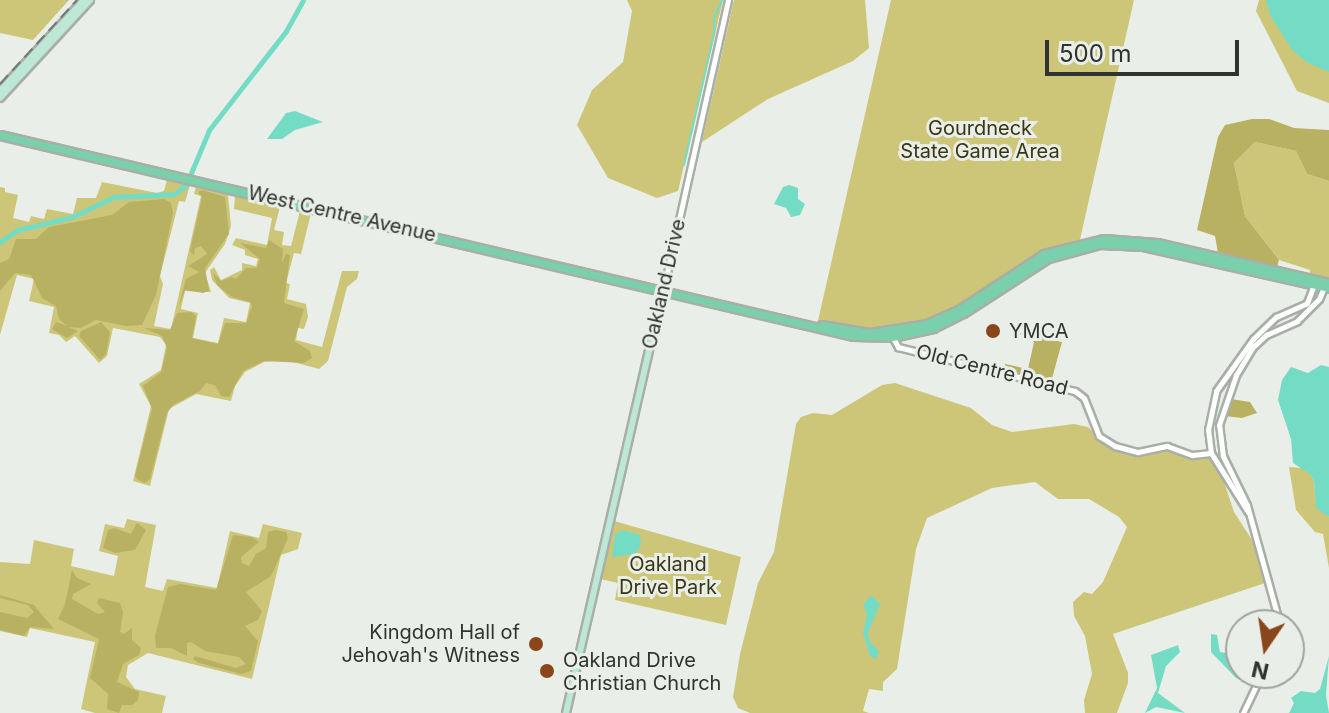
<!DOCTYPE html>
<style>
body{margin:0}
#map{position:relative;width:1329px;height:713px;overflow:hidden;background:#e9efe8;font-family:Inter,sans-serif}
div>[style]{position:absolute}
.green>*{inset:0;background:#cdc678}
.forest>*{inset:0;background:#b8b161}
.water>*{inset:0;background:#74dcc5}
.stream>*{height:2px;margin:-1px;padding:0 1px;transform-origin:1px;border-radius:1px;background:#74dcc5}
.river>*{height:5px;margin:-2.5px;padding:0 2.5px;transform-origin:2.5px;border-radius:2.5px;background:#74dcc5}
.roads{filter:drop-shadow(2px 0 #a8afa7) drop-shadow(-2px 0 #a8afa7) drop-shadow(0 2px #a8afa7) drop-shadow(0 -2px #a8afa7)}
.tertiary>*{height:5px;margin:-2.5px;padding:0 2.5px;transform-origin:2.5px;border-radius:2.5px;background:#fff}
.secondary>*{height:6px;margin:-3px;padding:0 3px;transform-origin:3px;border-radius:3px;background:#bde7d6}
.primary>*{height:7px;margin:-3.5px;padding:0 3.5px;transform-origin:3.5px;border-radius:3.5px;background:#7bd0ac}
.rail>*{height:2px;margin-top:-1px;transform-origin:0;background:repeating-linear-gradient(90deg,#747974 0 12px,transparent 0 18px)}
.dots>*{width:22px;height:22px;translate:-50% -50%;box-sizing:border-box;border:4px solid #e9efe8;border-radius:50%}
span{translate:-50% -50%;white-space:nowrap;text-align:center;line-height:1.15;-webkit-text-stroke:6px #e9efe8;paint-order:stroke}
.park-label{font-size:20px;color:#393613}
.street-label{font-size:20px;color:#303330}
.poi-label{font-size:20px;color:#303330}
.left{translate:0 -50%;text-align:left}
.right{translate:-100% -50%;text-align:right}
.north{position:absolute;left:1225px;top:609px;width:80px;height:80px;box-sizing:border-box;background:#e9efe8;border:2px solid #9fa49e;border-radius:50%;rotate:193deg;font-size:22px;font-weight:700;line-height:32px;text-align:center;color:#303330}
.north::after{content:'';display:block;margin:auto;width:28px;height:36px;background:#8a451b;clip-path:polygon(50% 0,100% 100%,50% 72%,0 100%)}
.scale{position:absolute;left:1045px;top:40px;width:194px;height:36px;box-sizing:border-box;border:4px solid #303330;border-top:0;padding-left:10px;font-size:24px;line-height:28px;white-space:nowrap;color:#303330;-webkit-text-stroke:6px #e9efe8;paint-order:stroke}
</style>
<div id="map">
<div class="green">
<i style="clip-path:polygon(0 0,69px 0,33px 40px,0 33px)"></i>
<i style="clip-path:polygon(627px 0,723px 0,678px 191px,657px 198px,608px 178px,577px 125px,592px 90px,623px 62px,632px 11px)"></i>
<i style="clip-path:polygon(734px 0,865px 0,869px 48px,853px 61px,768px 99px,702px 142px)"></i>
<i style="clip-path:polygon(891px 0,1134px 0,1079px 244px,952px 315px,894px 333px,817px 325px)"></i>
<i style="clip-path:polygon(1259px 0,1329px 0,1329px 103px,1297px 91px,1256px 11px)"></i>
<i style="clip-path:polygon(1255px 142px,1296px 151px,1307px 174px,1329px 181px,1329px 283px,1309px 278px,1310px 270px,1279px 260px,1245px 216px,1234px 163px)"></i>
<i style="clip-path:polygon(167px 180px,190px 185px,185px 202px,179px 201px,160px 276px,163px 284px,154px 326px,171px 329px,201px 196px,194px 194px,196px 187px,228px 195px,231px 226px,225px 244px,205px 273px,211px 292px,185px 291px,181px 309px,198px 313px,193px 338px,218px 343px,224px 318px,246px 322px,250px 303px,229px 298px,212px 280px,210px 270px,214px 267px,221px 280px,242px 270px,242px 263px,256px 266px,258px 259px,245px 255px,245px 250px,232px 245px,236px 238px,267px 245px,272px 218px,234px 209px,235px 196px,280px 207px,274px 230px,284px 232px,282px 245px,291px 246px,300px 211px,311px 213px,301px 254px,294px 253px,286px 283px,290px 284px,287px 299px,306px 304px,308px 317px,304px 329px,298px 328px,296px 340px,322px 347px,342px 271px,359px 271px,357px 279px,347px 287px,328px 361px,319px 369px,286px 360px,264px 362px,245px 372px,235px 386px,231px 401px,196px 394px,169px 409px,150px 486px,133px 481px,151px 406px,139px 384px,161px 370px,166px 345px,160px 337px,113px 328px,107px 356px,99px 363px,75px 336px,66px 342px,59px 335px,49px 333px,54px 307px,29px 301px,34px 279px,17px 275px,0 335px,0 187px,5px 188px,5px 192px,18px 195px,13px 218px,29px 222px,31px 216px,44px 219px,47px 209px,73px 214px,77px 198px,96px 198px,102px 182px,157px 193px,164px 191px)"></i>
<i style="clip-path:polygon(895px 383px,971px 408px,992px 425px,1012px 432px,1074px 424px,1088px 427px,1104px 443px,1124px 451px,1143px 454px,1168px 449px,1210px 459px,1223px 479px,1234px 512px,1254px 543px,1265px 583px,1113px 634px,1128px 673px,1128px 683px,1117px 713px,1085px 713px,1084px 700px,1092px 674px,1085px 636px,1074px 616px,1073px 602px,1084px 592px,1092px 594px,1103px 582px,1127px 527px,1119px 517px,1089px 499px,1058px 499px,1035px 482px,992px 488px,927px 518px,916px 549px,897px 669px,883px 682px,883px 691px,869px 689px,863px 711px,869px 713px,750px 713px,738px 708px,733px 697px,740px 654px,758px 583px,774px 552px,796px 424px,801px 417px,813px 413px,832px 415px,882px 385px)"></i>
<i style="clip-path:polygon(1289px 467px,1302px 468px,1310px 473px,1314px 481px,1316px 503px,1329px 517px,1329px 568px,1323px 534px,1315px 532px,1296px 510px)"></i>
<i style="clip-path:polygon(127px 519px,156px 525px,145px 587px,163px 591px,167px 579px,217px 588px,230px 531px,259px 538px,263px 524px,302px 533px,298px 549px,281px 555px,252px 679px,148px 653px,128px 665px,126px 677px,135px 689px,166px 696px,162px 713px,95px 713px,81px 709px,95px 642px,30px 628px,27px 637px,0 631px,0 562px,30px 564px,34px 540px,74px 549px,71px 566px,114px 576px,118px 556px,99px 551px,105px 524px,124px 528px)"></i>
<i style="clip-path:polygon(614px 521px,741px 557px,726px 625px,615px 600px,618px 583px,600px 579px)"></i>
</div>
<div class="forest">
<i style="clip-path:polygon(1252px 119px,1269px 119px,1294px 128px,1329px 130px,1329px 181px,1307px 174px,1296px 151px,1255px 142px,1234px 163px,1245px 216px,1279px 260px,1277px 267px,1218px 253px,1215px 236px,1197px 230px,1218px 137px,1225px 125px)"></i>
<i style="clip-path:polygon(202px 190px,225px 197px,229px 234px,205px 268px,209px 291px,203px 293px,185px 290px,178px 309px,186px 279px,199px 272px,188px 266px,207px 254px,201px 246px,195px 248px,194px 255px,190px 251px,202px 197px,198px 192px)"></i>
<i style="clip-path:polygon(164px 199px,171px 203px,173px 213px,156px 295px,142px 325px,126px 326px,96px 320px,81px 328px,68px 327px,78px 331px,67px 338px,52px 329px,56px 322px,67px 326px,59px 319px,56px 306px,42px 298px,31px 275px,15px 273px,0 291px,0 263px,9px 259px,16px 239px,36px 239px,49px 227px,112px 215px,129px 202px)"></i>
<i style="clip-path:polygon(269px 240px,283px 249px,282px 263px,286px 254px,290px 255px,284px 303px,304px 309px,294px 341px,310px 351px,312px 358px,304px 363px,264px 361px,243px 371px,229px 397px,221px 396px,215px 385px,206px 383px,200px 391px,173px 405px,167px 413px,150px 479px,145px 483px,138px 480px,135px 476px,152px 409px,143px 386px,161px 372px,167px 348px,162px 336px,144px 328px,170px 330px,177px 313px,191px 312px,196px 316px,192px 338px,218px 344px,225px 323px,246px 323px,252px 306px,250px 302px,232px 297px,217px 285px,213px 273px,221px 281px,232px 277px,236px 279px,246px 268px,257px 268px,260px 259px,240px 243px,266px 248px)"></i>
<i style="clip-path:polygon(101px 322px,110px 332px,106px 354px,100px 360px,79px 336px,81px 331px)"></i>
<i style="clip-path:polygon(1020px 333px,1062px 342px,1051px 382px,1004px 371px,1005px 364px,1028px 369px,1034px 342px,1024px 340px)"></i>
<i style="clip-path:polygon(1231px 399px,1250px 402px,1257px 413px,1242px 418px,1225px 416px)"></i>
<i style="clip-path:polygon(137px 523px,146px 530px,135px 550px,115px 553px,103px 548px,108px 530px,114px 528px,131px 534px)"></i>
<i style="clip-path:polygon(276px 530px,286px 532px,288px 538px,271px 576px,246px 592px,262px 611px,258px 620px,245px 626px,258px 641px,251px 671px,241px 674px,199px 663px,193px 659px,195px 656px,236px 668px,246px 664px,239px 657px,205px 651px,191px 642px,187px 643px,187px 656px,171px 648px,156px 648px,155px 636px,168px 587px,180px 584px,216px 590px,233px 535px,252px 537px,259px 542px,241px 557px,242px 563px,249px 566px,256px 554px,266px 548px,268px 532px)"></i>
<i style="clip-path:polygon(72px 570px,77px 578px,91px 584px,73px 594px,72px 599px,98px 614px,105px 612px,97px 603px,99px 598px,120px 603px,123px 612px,120px 632px,124px 634px,132px 628px,132px 640px,141px 648px,139px 655px,123px 664px,117px 682px,139px 692px,138px 700px,132px 705px,122px 705px,119px 713px,107px 709px,108px 694px,90px 678px,99px 639px,58px 619px,65px 604px)"></i>
<i style="clip-path:polygon(0 595px,34px 605px,54px 629px,30px 627px,24px 636px,0 630px,0 612px,27px 618px,34px 612px,28px 605px,0 598px)"></i>
</div>
<div class="water">
<i style="clip-path:polygon(1266px 0,1329px 0,1329px 72px,1308px 63px,1292px 50px,1270px 15px)"></i>
<i style="clip-path:polygon(295px 111px,323px 122px,295px 130px,282px 139px,267px 139px,286px 113px)"></i>
<i style="clip-path:polygon(789px 185px,798px 188px,798px 199px,805px 204px,800px 215px,791px 217px,786px 208px,774px 204px,783px 187px)"></i>
<i style="clip-path:polygon(1321px 365px,1329px 367px,1329px 517px,1316px 508px,1314px 481px,1310px 474px,1293px 463px,1291px 439px,1278px 400px,1282px 380px,1291px 367px,1308px 373px)"></i>
<i style="clip-path:polygon(622px 530px,640px 535px,641px 545px,635px 554px,612px 557px,615px 535px)"></i>
<i style="clip-path:polygon(871px 595px,880px 604px,868px 633px,870px 642px,879px 651px,876px 659px,870px 656px,863px 633px,867px 614px,863px 605px)"></i>
<i style="clip-path:polygon(1211px 634px,1217px 635px,1220px 652px,1233px 654px,1241px 645px,1233px 664px,1249px 676px,1246px 682px,1236px 678px,1211px 652px)"></i>
<i style="clip-path:polygon(1178px 645px,1180px 652px,1166px 666px,1158px 693px,1185px 713px,1156px 707px,1145px 713px,1157px 688px,1151px 655px)"></i>
<i style="clip-path:polygon(1329px 656px,1326px 695px,1329px 713px,1289px 713px,1294px 703px,1291px 698px,1301px 691px,1315px 693px,1320px 689px)"></i>
</div>
<div class="stream">
<i style="left:684px;top:165px;width:139px;rotate:-77.1deg"></i>
<i style="left:715px;top:30px;width:12px;rotate:-95deg"></i>
<i style="left:714px;top:18px;width:20px;rotate:-66deg"></i>
</div>
<div class="river">
<i style="left:191px;top:173px;width:47px;rotate:-67.3deg"></i>
<i style="left:209px;top:130px;width:125px;rotate:-52.1deg"></i>
<i style="left:286px;top:31px;width:35px;rotate:-61deg"></i>
<i style="left:0;top:242px;width:21px;rotate:-35deg"></i>
<i style="left:17px;top:230px;width:57px;rotate:-13.3deg"></i>
<i style="left:72px;top:217px;width:47px;rotate:-25.5deg"></i>
<i style="left:114px;top:197px;width:60px;rotate:-2.9deg"></i>
<i style="left:174px;top:194px;width:17px;rotate:-36deg"></i>
</div>
<div class="roads">
<div class="tertiary">
<i style="left:663px;top:291px;width:298px;rotate:-77.4deg"></i>
<i style="left:892px;top:336px;width:13px;rotate:61deg"></i>
<i style="left:898px;top:347px;width:182px;rotate:14deg"></i>
<i style="left:1075px;top:391px;width:11px;rotate:38deg"></i>
<i style="left:1084px;top:398px;width:41px;rotate:68.5deg"></i>
<i style="left:1099px;top:436px;width:19px;rotate:32deg"></i>
<i style="left:1115px;top:446px;width:24px;rotate:15deg"></i>
<i style="left:1138px;top:452px;width:30px;rotate:-12deg"></i>
<i style="left:1167px;top:446px;width:27px;rotate:20deg"></i>
<i style="left:1192px;top:455px;width:19px;rotate:-6deg"></i>
<i style="left:1248px;top:512px;width:70px;rotate:-122.1deg"></i>
<i style="left:1211px;top:453px;width:23px;rotate:-97deg"></i>
<i style="left:1208px;top:430px;width:40px;rotate:-78deg"></i>
<i style="left:1216px;top:391px;width:64px;rotate:-54.6deg"></i>
<i style="left:1253px;top:339px;width:32px;rotate:-44deg"></i>
<i style="left:1276px;top:317px;width:34px;rotate:-24deg"></i>
<i style="left:1307px;top:303px;width:22px;rotate:-69deg"></i>
<i style="left:1280px;top:625px;width:124px;rotate:-105.4deg"></i>
<i style="left:1247px;top:505px;width:55px;rotate:-116.1deg"></i>
<i style="left:1223px;top:456px;width:31px;rotate:-97deg"></i>
<i style="left:1219px;top:425px;width:53px;rotate:-71.2deg"></i>
<i style="left:1236px;top:375px;width:33px;rotate:-59deg"></i>
<i style="left:1253px;top:347px;width:18px;rotate:-43deg"></i>
<i style="left:1266px;top:335px;width:34px;rotate:-24deg"></i>
<i style="left:1297px;top:321px;width:31px;rotate:-45deg"></i>
<i style="left:1319px;top:299px;width:15px;rotate:-67deg"></i>
<i style="left:1243px;top:713px;width:44px;rotate:-64.6deg"></i>
</div>
<div class="secondary">
<i style="left:0;top:91px;width:124px;rotate:-47.3deg"></i>
<i style="left:0;top:98px;width:133px;rotate:-47.4deg"></i>
<i style="left:566px;top:713px;width:433px;rotate:-77.1deg"></i>
</div>
<div class="primary">
<i style="left:0;top:135px;width:876px;rotate:13.26deg"></i>
<i style="left:853px;top:336px;width:39px;rotate:1deg"></i>
<i style="left:892px;top:337px;width:42px;rotate:-12.4deg"></i>
<i style="left:933px;top:328px;width:34px;rotate:-27deg"></i>
<i style="left:963px;top:313px;width:101px;rotate:-32.9deg"></i>
<i style="left:1048px;top:258px;width:54px;rotate:-15.1deg"></i>
<i style="left:1100px;top:244px;width:43px;rotate:2.7deg"></i>
<i style="left:1143px;top:246px;width:191px;rotate:12.7deg"></i>
<i style="left:822px;top:325px;width:49px;rotate:9.5deg"></i>
<i style="left:870px;top:333px;width:58px;rotate:-9deg"></i>
<i style="left:927px;top:324px;width:35px;rotate:-24deg"></i>
<i style="left:959px;top:310px;width:102px;rotate:-33.4deg"></i>
<i style="left:1044px;top:254px;width:62px;rotate:-14deg"></i>
<i style="left:1104px;top:239px;width:53px;rotate:4.3deg"></i>
<i style="left:1157px;top:243px;width:177px;rotate:13.1deg"></i>
</div>
</div>
<div class="rail">
<i style="left:0;top:84px;width:114px;rotate:-47.5deg"></i>
</div>
<div class="dots">
<i style="left:993px;top:331px;background:#8a451b"></i>
<i style="left:536px;top:644px;background:#8a451b"></i>
<i style="left:547px;top:671px;background:#8a451b"></i>
</div>
<div class="park-label">
<span style="left:980px;top:140px">Gourdneck<br>State Game Area</span>
<span style="left:668px;top:576px">Oakland<br>Drive Park</span>
</div>
<div class="street-label">
<span style="left:342px;top:214px;rotate:13deg">West Centre Avenue</span>
<span style="left:664px;top:284px;rotate:-77deg">Oakland Drive</span>
<span style="left:992px;top:370px;rotate:14deg">Old Centre Road</span>
</div>
<div class="poi-label">
<span class="left" style="left:1009px;top:331px">YMCA</span>
<span class="right" style="left:520px;top:644px">Kingdom Hall of<br>Jehovah's Witness</span>
<span class="left" style="left:563px;top:672px">Oakland Drive<br>Christian Church</span>
</div>
<div class="north">N</div>
<div class="scale">500 m</div>
</div>
